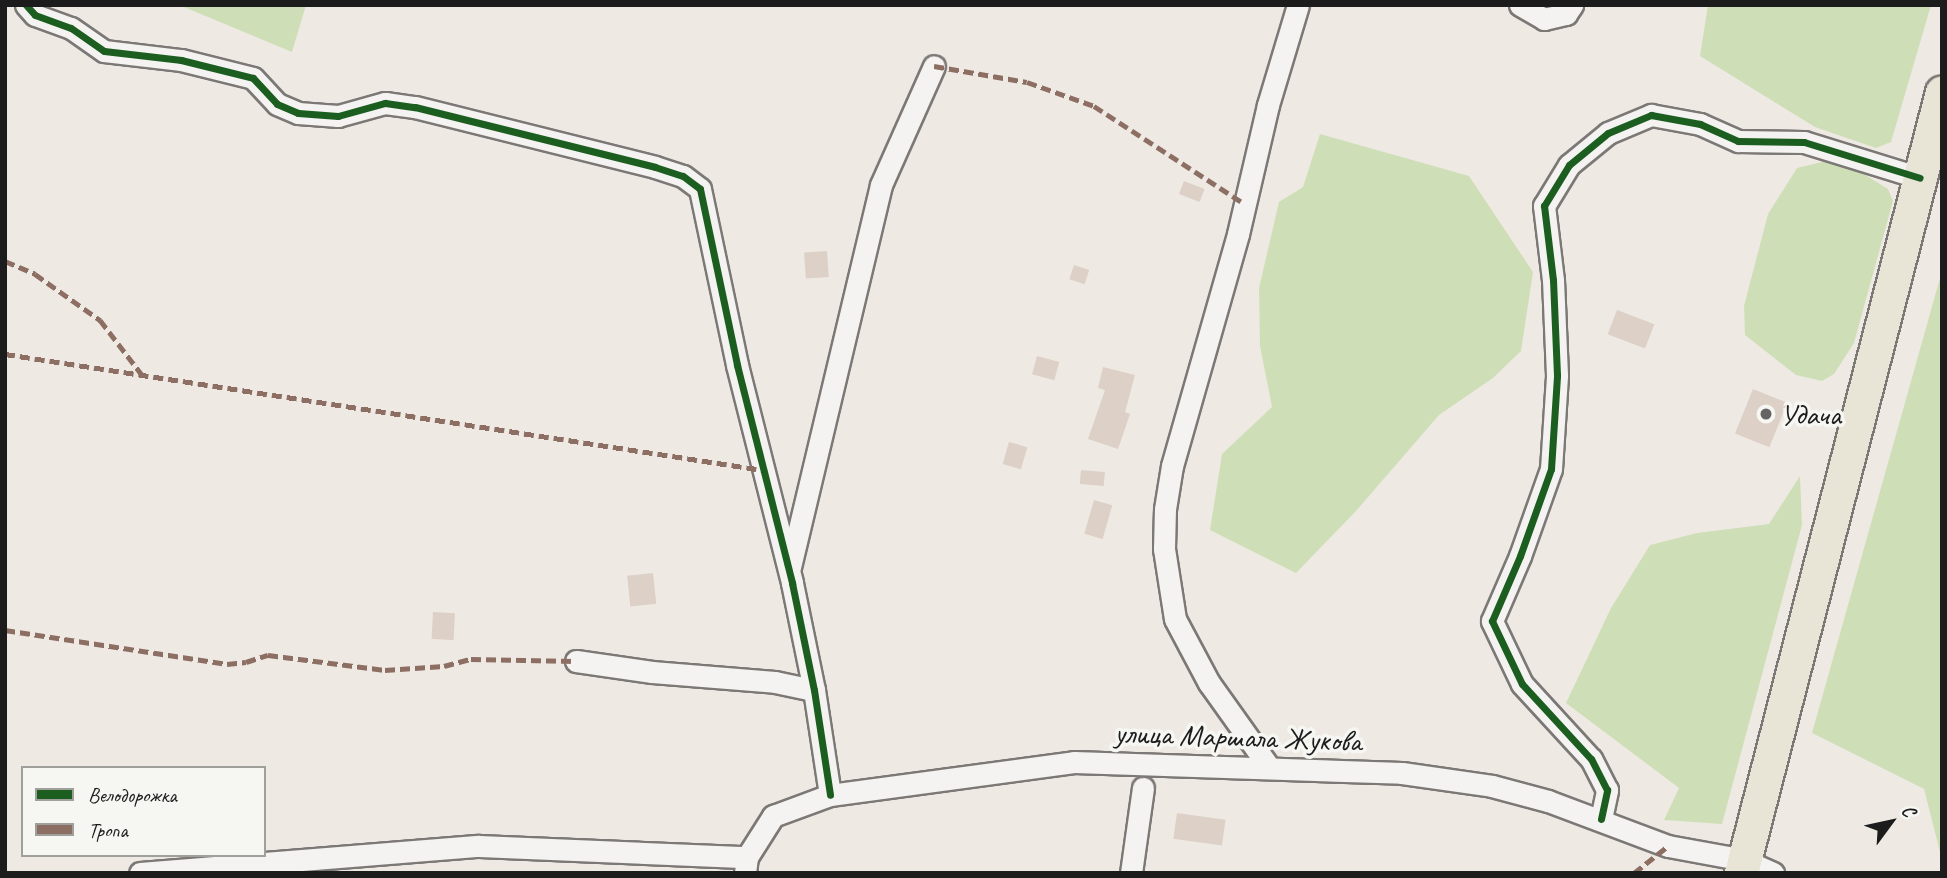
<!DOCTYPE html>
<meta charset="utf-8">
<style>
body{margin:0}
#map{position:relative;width:1947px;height:878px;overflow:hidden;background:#efe9e4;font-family:Caveat,sans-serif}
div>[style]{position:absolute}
.green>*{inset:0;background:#cedfb7}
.building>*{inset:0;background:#dcd0c7;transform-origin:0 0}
.roads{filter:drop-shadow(2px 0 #7b7876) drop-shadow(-2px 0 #7b7876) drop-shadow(0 2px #7b7876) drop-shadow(0 -2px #7b7876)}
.street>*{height:21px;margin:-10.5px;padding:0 10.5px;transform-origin:10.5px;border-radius:10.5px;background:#f4f3f1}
.primary>*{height:33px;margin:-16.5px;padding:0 16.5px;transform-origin:16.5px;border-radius:16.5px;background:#e8e5d7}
.quiet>*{height:5px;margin-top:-2.5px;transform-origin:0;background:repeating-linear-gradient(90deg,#8d6e63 0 10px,transparent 0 15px)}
.cycleway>*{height:7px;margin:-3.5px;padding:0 3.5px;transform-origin:3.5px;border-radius:3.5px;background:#1b5e20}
.dots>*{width:19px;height:19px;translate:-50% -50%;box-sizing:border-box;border:4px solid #f6f6f2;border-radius:50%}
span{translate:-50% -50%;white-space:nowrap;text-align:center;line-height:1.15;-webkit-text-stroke:7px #f6f6f2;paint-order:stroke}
.poi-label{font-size:30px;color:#1c1c1c}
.left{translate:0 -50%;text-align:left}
.street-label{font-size:30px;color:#1c1c1c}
.frame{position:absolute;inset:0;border:7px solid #1c1c1c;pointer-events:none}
.legend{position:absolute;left:21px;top:766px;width:245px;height:91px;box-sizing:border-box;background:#f6f6f2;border:2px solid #9f9f9c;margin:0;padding:9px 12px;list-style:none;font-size:21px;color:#1c1c1c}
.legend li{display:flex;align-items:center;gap:14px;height:35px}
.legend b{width:35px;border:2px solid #9f9f9c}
.north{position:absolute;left:1856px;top:787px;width:70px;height:70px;-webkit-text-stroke:5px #f6f6f2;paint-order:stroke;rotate:57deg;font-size:19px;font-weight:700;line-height:28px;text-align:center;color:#1c1c1c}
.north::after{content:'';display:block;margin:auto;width:24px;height:32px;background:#1c1c1c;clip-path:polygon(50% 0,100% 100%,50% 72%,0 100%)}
</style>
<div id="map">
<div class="green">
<i style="clip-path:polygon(179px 5px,306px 5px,292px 52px)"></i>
<i style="clip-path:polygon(1708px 5px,1931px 5px,1891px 142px,1876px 148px,1815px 127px,1700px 56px)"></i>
<i style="clip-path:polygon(1320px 134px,1469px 176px,1533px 272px,1521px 351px,1493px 378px,1439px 415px,1356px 511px,1296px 573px,1210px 530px,1222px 454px,1272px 407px,1260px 346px,1259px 288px,1279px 202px,1303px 187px)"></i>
<i style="clip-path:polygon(1826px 161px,1859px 171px,1888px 189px,1893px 201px,1854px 343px,1834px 374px,1822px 381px,1796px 375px,1745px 335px,1744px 306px,1768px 214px,1797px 168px)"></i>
<i style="clip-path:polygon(1942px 271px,1942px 860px,1924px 789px,1812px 733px)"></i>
<i style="clip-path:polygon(1800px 476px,1802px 525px,1722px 824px,1664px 820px,1679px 788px,1566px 703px,1611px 608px,1650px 545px,1697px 533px,1769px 524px)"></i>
</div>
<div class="building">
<i style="left:1184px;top:181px;width:22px;height:14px;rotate:21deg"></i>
<i style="left:827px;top:251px;width:26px;height:23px;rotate:86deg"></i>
<i style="left:1074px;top:265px;width:16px;height:15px;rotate:18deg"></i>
<i style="left:1617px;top:310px;width:40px;height:26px;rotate:21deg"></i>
<i style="left:1037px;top:356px;width:23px;height:19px;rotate:15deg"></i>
<i style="clip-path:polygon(1103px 367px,1135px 375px,1125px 412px,1130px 414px,1118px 449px,1088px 439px,1105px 390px,1098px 388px)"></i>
<i style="left:1753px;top:389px;width:37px;height:48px;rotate:22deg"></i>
<i style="left:1009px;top:442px;width:19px;height:23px;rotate:16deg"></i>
<i style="left:1081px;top:470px;width:24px;height:14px;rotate:5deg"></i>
<i style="left:1094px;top:500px;width:19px;height:35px;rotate:16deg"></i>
<i style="left:653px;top:573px;width:31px;height:26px;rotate:84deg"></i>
<i style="left:433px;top:612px;width:22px;height:27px;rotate:3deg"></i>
<i style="left:1177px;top:813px;width:49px;height:26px;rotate:8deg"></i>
</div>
<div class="roads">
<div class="street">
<i style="left:26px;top:5px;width:13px;rotate:48deg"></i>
<i style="left:35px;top:15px;width:38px;rotate:20deg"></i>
<i style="left:71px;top:28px;width:40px;rotate:34.9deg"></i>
<i style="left:104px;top:51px;width:78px;rotate:6.7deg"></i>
<i style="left:181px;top:60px;width:74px;rotate:14deg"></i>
<i style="left:253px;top:78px;width:35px;rotate:47deg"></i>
<i style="left:277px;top:104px;width:23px;rotate:23deg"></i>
<i style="left:298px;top:113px;width:40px;rotate:4.3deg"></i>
<i style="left:338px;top:116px;width:49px;rotate:-15.5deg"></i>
<i style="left:385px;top:103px;width:30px;rotate:8deg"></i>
<i style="left:415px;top:107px;width:247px;rotate:14deg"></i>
<i style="left:655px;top:167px;width:29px;rotate:18deg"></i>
<i style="left:683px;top:176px;width:21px;rotate:37deg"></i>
<i style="left:700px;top:189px;width:180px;rotate:78.1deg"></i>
<i style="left:737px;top:365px;width:225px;rotate:75.8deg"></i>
<i style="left:792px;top:583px;width:109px;rotate:78.4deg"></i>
<i style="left:814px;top:690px;width:106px;rotate:81.3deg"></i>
<i style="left:1520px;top:5px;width:28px;rotate:30deg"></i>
<i style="left:1544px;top:19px;width:23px;rotate:-13deg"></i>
<i style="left:1566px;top:14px;width:11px;rotate:-56deg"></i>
<i style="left:790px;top:567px;width:393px;rotate:-76.6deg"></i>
<i style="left:881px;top:185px;width:130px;rotate:-66deg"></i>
<i style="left:576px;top:661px;width:77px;rotate:8.2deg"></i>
<i style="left:652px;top:672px;width:123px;rotate:4.6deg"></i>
<i style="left:775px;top:682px;width:40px;rotate:12deg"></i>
<i style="left:1269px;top:767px;width:103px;rotate:-125.5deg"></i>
<i style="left:1209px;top:683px;width:72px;rotate:-118deg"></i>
<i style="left:1175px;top:619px;width:71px;rotate:-98.9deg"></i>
<i style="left:1164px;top:549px;width:40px;rotate:-88.6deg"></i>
<i style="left:1165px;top:509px;width:44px;rotate:-80.8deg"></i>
<i style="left:1172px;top:466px;width:241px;rotate:-74.1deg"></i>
<i style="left:1238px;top:234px;width:132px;rotate:-76.9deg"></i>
<i style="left:1268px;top:105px;width:104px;rotate:-73.3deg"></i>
<i style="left:1601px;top:819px;width:30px;rotate:-78deg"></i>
<i style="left:1607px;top:790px;width:35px;rotate:-117deg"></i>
<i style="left:1591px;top:759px;width:102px;rotate:-132.6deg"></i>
<i style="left:1522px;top:684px;width:70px;rotate:-115.5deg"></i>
<i style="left:1492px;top:621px;width:71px;rotate:-66.7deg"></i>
<i style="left:1520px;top:556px;width:92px;rotate:-70.4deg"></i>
<i style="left:1551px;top:469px;width:94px;rotate:-86.3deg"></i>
<i style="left:1557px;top:375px;width:95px;rotate:-92.4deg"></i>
<i style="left:1553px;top:280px;width:75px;rotate:-96.9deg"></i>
<i style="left:1544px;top:206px;width:48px;rotate:-58.6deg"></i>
<i style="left:1569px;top:165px;width:50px;rotate:-39.4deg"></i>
<i style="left:1608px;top:133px;width:47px;rotate:-22.7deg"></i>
<i style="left:1651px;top:115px;width:50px;rotate:10.4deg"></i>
<i style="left:1700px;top:124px;width:42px;rotate:24.1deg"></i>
<i style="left:1738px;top:141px;width:66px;rotate:0.9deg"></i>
<i style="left:1804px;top:142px;width:121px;rotate:17.2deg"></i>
<i style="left:140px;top:873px;width:340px;rotate:-4.6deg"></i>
<i style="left:479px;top:846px;width:268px;rotate:2.4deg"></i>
<i style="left:745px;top:873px;width:16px;rotate:-83deg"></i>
<i style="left:747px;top:857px;width:49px;rotate:-57.6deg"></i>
<i style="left:773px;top:816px;width:61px;rotate:-20.2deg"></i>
<i style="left:830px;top:795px;width:246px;rotate:-7.7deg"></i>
<i style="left:1074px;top:762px;width:328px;rotate:1.9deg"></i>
<i style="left:1402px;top:773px;width:91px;rotate:8.2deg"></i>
<i style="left:1492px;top:786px;width:58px;rotate:15deg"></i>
<i style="left:1548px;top:801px;width:128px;rotate:20.6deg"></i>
<i style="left:1668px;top:846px;width:77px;rotate:10.4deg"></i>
<i style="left:1744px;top:860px;width:32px;rotate:24deg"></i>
<i style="left:1131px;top:873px;width:86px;rotate:-82deg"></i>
</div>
<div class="primary">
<i style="left:1741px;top:873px;width:806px;rotate:-75.57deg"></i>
</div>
</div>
<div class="quiet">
<i style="left:934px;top:66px;width:94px;rotate:9.8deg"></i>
<i style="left:1027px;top:82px;width:71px;rotate:19.7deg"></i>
<i style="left:1094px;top:106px;width:180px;rotate:33deg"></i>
<i style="left:5px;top:261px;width:33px;rotate:23deg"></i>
<i style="left:35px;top:274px;width:80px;rotate:35.3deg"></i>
<i style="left:100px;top:320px;width:69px;rotate:52.6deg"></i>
<i style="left:5px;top:354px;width:767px;rotate:8.7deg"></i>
<i style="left:5px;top:630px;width:225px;rotate:8.7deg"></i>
<i style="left:227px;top:664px;width:19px;rotate:-6deg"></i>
<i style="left:246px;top:662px;width:23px;rotate:-18deg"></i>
<i style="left:268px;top:655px;width:118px;rotate:7.3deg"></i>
<i style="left:385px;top:670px;width:59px;rotate:-3.9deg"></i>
<i style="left:444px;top:666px;width:28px;rotate:-15deg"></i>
<i style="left:471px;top:659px;width:105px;rotate:1.1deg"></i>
<i style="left:1634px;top:873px;width:43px;rotate:-38.5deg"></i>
</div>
<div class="cycleway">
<i style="left:26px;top:5px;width:13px;rotate:48deg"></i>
<i style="left:35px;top:15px;width:38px;rotate:20deg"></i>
<i style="left:71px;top:28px;width:40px;rotate:34.9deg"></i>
<i style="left:104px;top:51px;width:78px;rotate:6.7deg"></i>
<i style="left:181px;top:60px;width:74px;rotate:14deg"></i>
<i style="left:253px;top:78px;width:35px;rotate:47deg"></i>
<i style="left:277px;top:104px;width:23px;rotate:23deg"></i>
<i style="left:298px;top:113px;width:40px;rotate:4.3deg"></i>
<i style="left:338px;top:116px;width:49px;rotate:-15.5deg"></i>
<i style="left:385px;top:103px;width:30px;rotate:8deg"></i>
<i style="left:415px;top:107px;width:247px;rotate:14deg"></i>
<i style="left:655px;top:167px;width:29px;rotate:18deg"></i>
<i style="left:683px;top:176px;width:21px;rotate:37deg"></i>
<i style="left:700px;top:189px;width:180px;rotate:78.1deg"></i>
<i style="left:737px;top:365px;width:225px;rotate:75.8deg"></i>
<i style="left:792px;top:583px;width:109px;rotate:78.4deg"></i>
<i style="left:814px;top:690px;width:106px;rotate:81.3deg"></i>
<i style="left:1601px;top:819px;width:30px;rotate:-78deg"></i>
<i style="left:1607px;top:790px;width:35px;rotate:-117deg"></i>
<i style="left:1591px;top:759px;width:102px;rotate:-132.6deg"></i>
<i style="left:1522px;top:684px;width:70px;rotate:-115.5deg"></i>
<i style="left:1492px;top:621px;width:71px;rotate:-66.7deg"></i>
<i style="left:1520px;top:556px;width:92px;rotate:-70.4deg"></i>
<i style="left:1551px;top:469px;width:94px;rotate:-86.3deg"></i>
<i style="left:1557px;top:375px;width:95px;rotate:-92.4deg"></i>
<i style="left:1553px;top:280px;width:75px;rotate:-96.9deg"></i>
<i style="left:1544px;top:206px;width:48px;rotate:-58.6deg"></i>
<i style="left:1569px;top:165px;width:50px;rotate:-39.4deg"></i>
<i style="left:1608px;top:133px;width:47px;rotate:-22.7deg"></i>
<i style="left:1651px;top:115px;width:50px;rotate:10.4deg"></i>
<i style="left:1700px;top:124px;width:42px;rotate:24.1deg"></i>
<i style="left:1738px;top:141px;width:66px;rotate:0.9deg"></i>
<i style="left:1804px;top:142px;width:121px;rotate:17.2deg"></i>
</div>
<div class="dots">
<i style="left:1766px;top:414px;background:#666462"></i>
</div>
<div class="poi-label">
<span class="left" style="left:1780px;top:414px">Удача</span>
</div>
<div class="street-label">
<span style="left:1238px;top:737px;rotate:2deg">улица Маршала Жукова</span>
</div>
<div class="frame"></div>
<ul class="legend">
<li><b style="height:9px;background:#1b5e20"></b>Велодорожка</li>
<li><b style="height:9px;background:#8d6e63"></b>Тропа</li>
</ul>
<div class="north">С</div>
</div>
